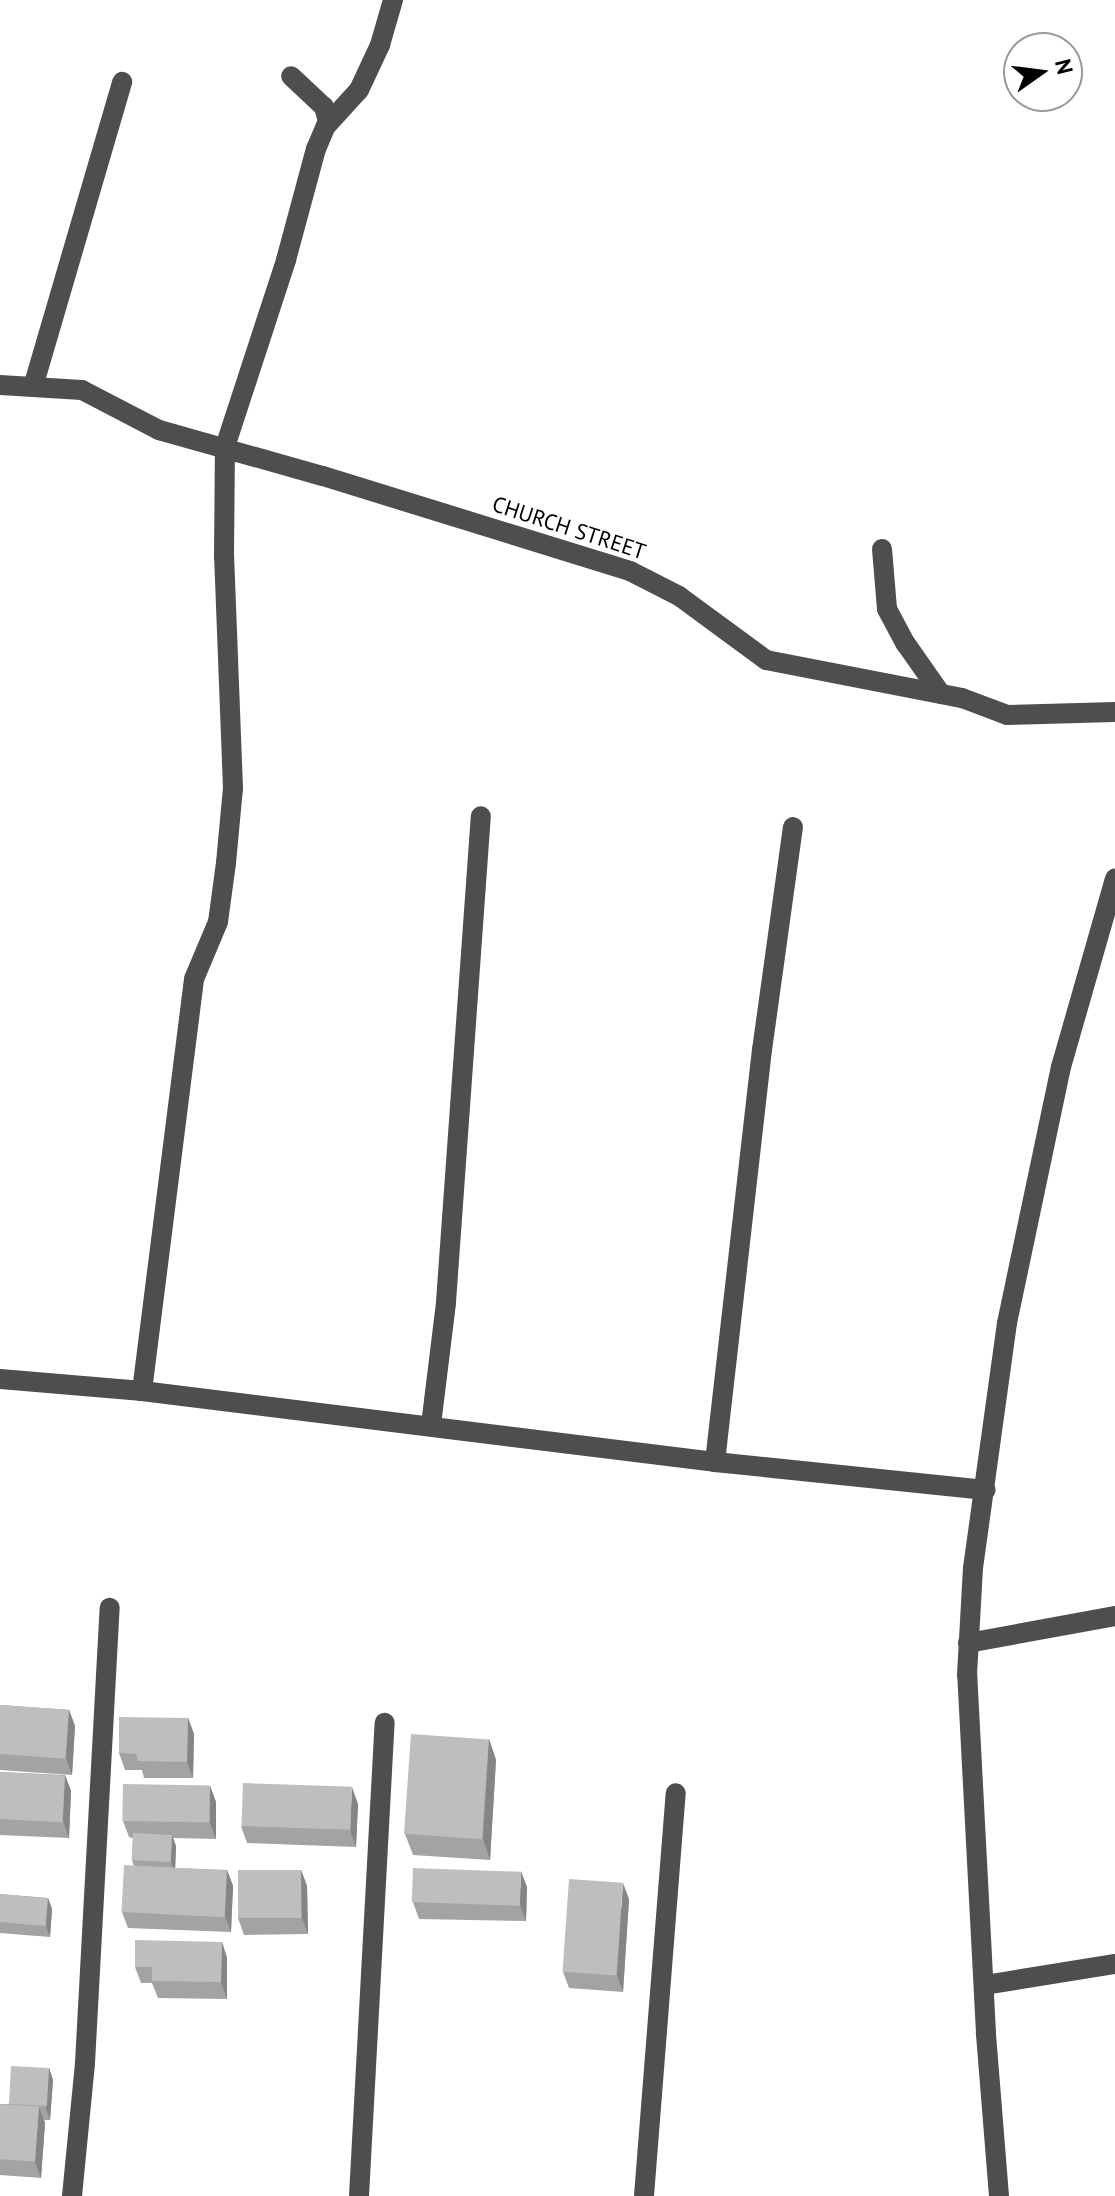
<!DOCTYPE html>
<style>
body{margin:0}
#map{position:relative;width:1115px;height:2196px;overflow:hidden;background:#fff;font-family:"PT Sans",sans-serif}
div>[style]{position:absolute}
.minor>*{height:20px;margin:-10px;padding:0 10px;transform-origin:10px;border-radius:10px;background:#4e4e4e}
.wall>*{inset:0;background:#a3a3a3}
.shaded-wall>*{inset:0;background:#858585}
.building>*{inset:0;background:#bebebe;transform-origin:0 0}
span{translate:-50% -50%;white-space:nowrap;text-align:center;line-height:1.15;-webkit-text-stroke:8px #fff;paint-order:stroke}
.street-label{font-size:22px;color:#000}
.north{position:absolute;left:1003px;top:32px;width:80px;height:80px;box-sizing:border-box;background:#fff;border:2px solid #999;border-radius:50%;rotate:76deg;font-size:22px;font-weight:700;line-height:32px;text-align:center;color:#000}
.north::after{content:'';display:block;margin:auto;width:28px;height:36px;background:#000;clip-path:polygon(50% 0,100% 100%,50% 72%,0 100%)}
</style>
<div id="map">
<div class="minor">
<i style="left:327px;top:125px;width:47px;rotate:-47.6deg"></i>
<i style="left:359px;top:90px;width:50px;rotate:-65deg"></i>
<i style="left:380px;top:45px;width:47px;rotate:-73.9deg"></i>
<i style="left:0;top:385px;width:82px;rotate:3.5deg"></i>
<i style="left:82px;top:390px;width:87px;rotate:27.5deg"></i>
<i style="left:159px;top:430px;width:170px;rotate:15.7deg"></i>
<i style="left:323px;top:476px;width:321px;rotate:17.2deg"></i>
<i style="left:630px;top:571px;width:55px;rotate:27deg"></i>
<i style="left:679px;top:596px;width:108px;rotate:36.3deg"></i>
<i style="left:766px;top:660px;width:200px;rotate:11deg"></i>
<i style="left:962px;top:698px;width:48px;rotate:20.7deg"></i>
<i style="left:1007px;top:715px;width:108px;rotate:-1.6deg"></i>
<i style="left:33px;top:387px;width:318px;rotate:-73.7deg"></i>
<i style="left:882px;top:549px;width:60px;rotate:85.2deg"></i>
<i style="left:887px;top:609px;width:40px;rotate:62deg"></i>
<i style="left:906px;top:644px;width:61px;rotate:55deg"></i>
<i style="left:0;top:1379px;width:143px;rotate:4.8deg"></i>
<i style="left:142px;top:1391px;width:577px;rotate:7.06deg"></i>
<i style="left:715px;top:1462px;width:272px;rotate:5.9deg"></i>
<i style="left:142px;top:1391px;width:415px;rotate:-82.8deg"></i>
<i style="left:194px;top:979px;width:62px;rotate:-67.2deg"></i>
<i style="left:218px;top:922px;width:60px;rotate:-82.3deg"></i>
<i style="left:226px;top:863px;width:75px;rotate:-84.7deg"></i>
<i style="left:233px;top:788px;width:231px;rotate:-92.2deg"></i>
<i style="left:224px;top:557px;width:110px;rotate:-89.5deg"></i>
<i style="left:225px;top:447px;width:197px;rotate:-71.9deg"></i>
<i style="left:286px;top:260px;width:115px;rotate:-74.9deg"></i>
<i style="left:316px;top:149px;width:30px;rotate:-67deg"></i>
<i style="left:328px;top:121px;width:15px;rotate:-106deg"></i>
<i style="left:324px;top:107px;width:45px;rotate:-136.8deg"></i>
<i style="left:431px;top:1425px;width:124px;rotate:-83deg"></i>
<i style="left:446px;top:1302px;width:487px;rotate:-85.9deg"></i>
<i style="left:715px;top:1462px;width:415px;rotate:-83.5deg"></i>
<i style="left:762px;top:1050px;width:225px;rotate:-82.1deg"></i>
<i style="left:968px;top:1643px;width:149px;rotate:-10.4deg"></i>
<i style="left:985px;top:1985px;width:132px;rotate:-9.2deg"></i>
<i style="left:72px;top:2196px;width:134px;rotate:-84.4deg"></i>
<i style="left:85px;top:2063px;width:456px;rotate:-86.9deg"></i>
<i style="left:359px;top:2196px;width:474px;rotate:-86.9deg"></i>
<i style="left:644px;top:2196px;width:404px;rotate:-85.5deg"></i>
<i style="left:999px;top:2196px;width:164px;rotate:-94.6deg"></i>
<i style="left:986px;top:2033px;width:359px;rotate:-93deg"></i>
<i style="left:967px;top:1675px;width:107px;rotate:-86.8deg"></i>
<i style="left:973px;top:1568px;width:247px;rotate:-82.1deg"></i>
<i style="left:1007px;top:1323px;width:262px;rotate:-78.1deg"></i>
<i style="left:1061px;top:1067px;width:196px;rotate:-74deg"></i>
</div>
<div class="wall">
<i style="clip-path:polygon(0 1705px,69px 1710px,75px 1726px,72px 1775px,0 1770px)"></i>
<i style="clip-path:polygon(188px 1718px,194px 1734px,193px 1778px,144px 1778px,142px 1770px,125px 1770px,119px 1753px)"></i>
<i style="clip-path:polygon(489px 1739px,496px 1760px,490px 1860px,413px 1855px,405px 1834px)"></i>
<i style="clip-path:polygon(0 1772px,65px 1775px,71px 1791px,69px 1838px,0 1835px)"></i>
<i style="clip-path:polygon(210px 1786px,216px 1802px,216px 1839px,173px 1838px,176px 1846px,175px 1868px,227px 1870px,233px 1886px,231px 1932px,128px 1928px,122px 1912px,134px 1866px,132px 1860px,133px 1838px,129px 1837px,123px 1821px)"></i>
<i style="clip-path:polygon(358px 1804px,356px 1847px,247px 1843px,241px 1826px)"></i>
<i style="clip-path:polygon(301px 1870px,307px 1886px,308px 1934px,244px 1935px,238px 1918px)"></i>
<i style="clip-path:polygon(527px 1887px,526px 1921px,419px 1919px,413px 1902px)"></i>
<i style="clip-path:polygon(0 1894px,48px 1898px,52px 1909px,50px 1937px,0 1933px)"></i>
<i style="clip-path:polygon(629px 1899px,623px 1992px,569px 1988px,563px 1972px)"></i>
<i style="clip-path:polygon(222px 1942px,227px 1958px,227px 1999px,158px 1998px,152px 1983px,141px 1983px,135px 1967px)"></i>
<i style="clip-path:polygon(49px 2068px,53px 2080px,50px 2120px,44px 2120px,45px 2123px,41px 2178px,0 2175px,0 2104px,8px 2104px)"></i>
</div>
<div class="shaded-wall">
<i style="clip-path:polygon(69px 1710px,75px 1726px,72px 1775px,66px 1758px)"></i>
<i style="clip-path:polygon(188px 1718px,194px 1734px,193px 1778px,187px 1762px)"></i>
<i style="clip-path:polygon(489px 1739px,496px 1760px,490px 1860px,483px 1839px)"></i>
<i style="clip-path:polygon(65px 1775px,71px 1791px,69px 1838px,63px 1821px)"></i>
<i style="clip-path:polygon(210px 1786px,216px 1802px,216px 1839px,210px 1823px)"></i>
<i style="clip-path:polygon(352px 1787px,358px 1804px,356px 1847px,350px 1830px)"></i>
<i style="clip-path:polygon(172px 1835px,176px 1846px,175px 1873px,171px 1862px)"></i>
<i style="clip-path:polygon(227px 1870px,233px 1886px,231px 1932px,225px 1916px)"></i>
<i style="clip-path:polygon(301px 1870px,307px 1886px,308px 1934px,302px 1918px)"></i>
<i style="clip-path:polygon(521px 1871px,527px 1887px,526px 1921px,520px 1905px)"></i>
<i style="clip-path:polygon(623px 1883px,629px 1899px,623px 1992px,617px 1975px)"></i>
<i style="clip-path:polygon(48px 1898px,52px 1909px,50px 1937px,46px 1926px)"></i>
<i style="clip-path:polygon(222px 1942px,227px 1958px,227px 1999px,221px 1982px)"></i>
<i style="clip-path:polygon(49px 2068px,53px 2080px,50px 2120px,46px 2109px)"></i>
<i style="clip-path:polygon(39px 2107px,45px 2123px,41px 2178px,35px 2162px)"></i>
</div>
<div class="building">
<i style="left:0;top:1705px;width:69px;height:49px;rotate:4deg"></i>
<i style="clip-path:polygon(119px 1717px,188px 1718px,187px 1762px,138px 1761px,136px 1754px,119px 1753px)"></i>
<i style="left:411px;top:1734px;width:78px;height:100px;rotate:4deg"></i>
<i style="left:0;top:1772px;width:65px;height:47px;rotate:3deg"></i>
<i style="left:243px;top:1783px;width:109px;height:43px;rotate:2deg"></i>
<i style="left:123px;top:1784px;width:87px;height:37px;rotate:1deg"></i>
<i style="left:133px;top:1833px;width:39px;height:27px;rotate:3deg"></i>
<i style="left:124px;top:1865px;width:103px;height:47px;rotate:3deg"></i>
<i style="left:413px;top:1868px;width:108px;height:34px;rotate:2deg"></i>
<i style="left:238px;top:1870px;width:63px;height:48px"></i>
<i style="left:569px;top:1879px;width:54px;height:93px;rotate:4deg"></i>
<i style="left:0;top:1894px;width:48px;height:28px;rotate:5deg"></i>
<i style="clip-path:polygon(135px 1940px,222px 1942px,221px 1982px,152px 1981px,152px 1967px,135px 1967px)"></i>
<i style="left:11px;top:2066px;width:38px;height:38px;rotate:3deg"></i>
<i style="left:0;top:2104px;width:39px;height:55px;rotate:4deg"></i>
</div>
<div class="street-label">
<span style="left:569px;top:528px;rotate:18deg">CHURCH STREET</span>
</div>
<div class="north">N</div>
</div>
